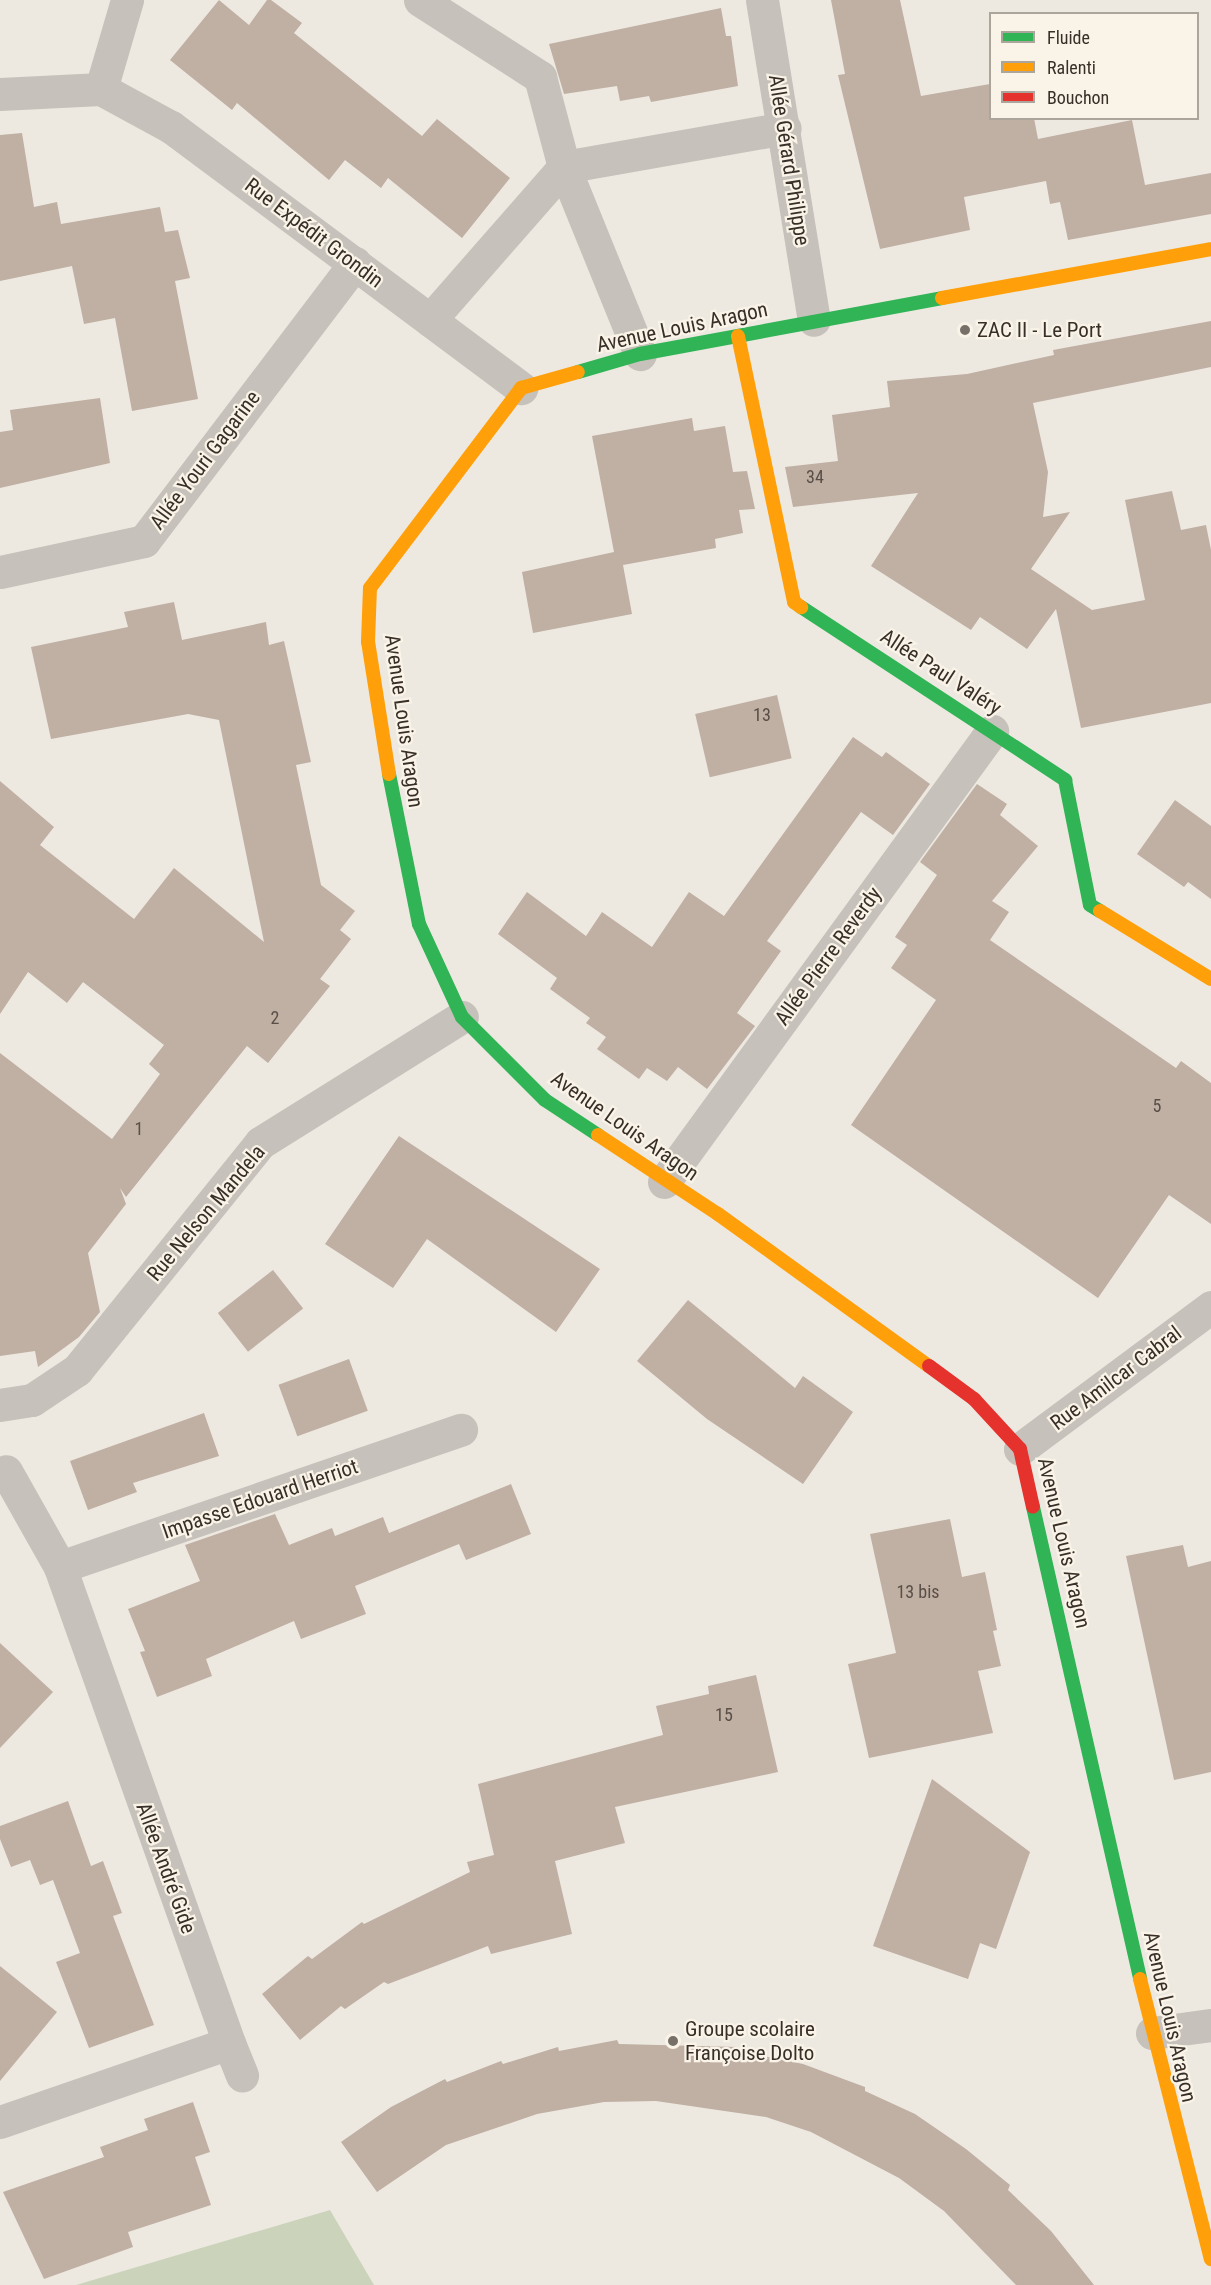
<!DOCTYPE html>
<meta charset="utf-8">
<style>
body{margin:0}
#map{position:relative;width:1211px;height:2285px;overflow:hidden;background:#ede9e1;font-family:"Roboto Condensed",sans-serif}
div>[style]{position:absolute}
.green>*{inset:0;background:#cbd3bb}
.building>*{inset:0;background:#c0afa3;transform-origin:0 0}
.street>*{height:33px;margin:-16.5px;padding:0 16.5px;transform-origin:16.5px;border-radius:16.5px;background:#c6c1ba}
.fast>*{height:14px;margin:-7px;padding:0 7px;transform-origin:7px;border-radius:7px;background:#30b455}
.slow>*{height:14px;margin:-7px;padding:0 7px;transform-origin:7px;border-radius:7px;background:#ff9f0a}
.jam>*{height:14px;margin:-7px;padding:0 7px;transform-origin:7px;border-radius:7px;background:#e5322d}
.dots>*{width:16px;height:16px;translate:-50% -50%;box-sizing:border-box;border:3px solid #faf4e8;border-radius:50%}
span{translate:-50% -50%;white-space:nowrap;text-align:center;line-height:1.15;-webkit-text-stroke:4.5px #faf4e8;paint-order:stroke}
.number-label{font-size:18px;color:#594f47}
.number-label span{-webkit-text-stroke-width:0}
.street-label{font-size:21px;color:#372f28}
.poi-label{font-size:21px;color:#372f28}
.left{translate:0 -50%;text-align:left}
.legend{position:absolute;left:989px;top:12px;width:210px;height:108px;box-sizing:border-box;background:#faf4e8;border:2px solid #aca59b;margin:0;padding:8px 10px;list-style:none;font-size:18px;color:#372f28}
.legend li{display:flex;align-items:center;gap:12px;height:30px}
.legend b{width:30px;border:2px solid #aca59b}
</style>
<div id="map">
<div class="green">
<i style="clip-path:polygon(330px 2210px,374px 2285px,76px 2285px)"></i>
</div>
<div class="building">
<i style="clip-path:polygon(219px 0,249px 25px,267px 0,271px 0,302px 23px,294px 33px,422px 136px,437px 119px,510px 178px,462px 238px,388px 178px,381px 188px,345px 160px,329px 180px,237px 103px,232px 110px,170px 60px)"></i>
<i style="clip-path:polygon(831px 0,900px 0,921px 96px,990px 84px,990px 118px,1034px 118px,1038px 139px,1132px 120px,1145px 185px,1211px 173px,1211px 214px,1068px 240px,1060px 202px,1050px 204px,1046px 181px,964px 197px,970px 230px,880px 249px,838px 75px,845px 74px)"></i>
<i style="clip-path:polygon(721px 8px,726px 36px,731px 36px,738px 86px,651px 102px,649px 96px,620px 101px,617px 86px,564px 94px,549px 44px)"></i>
<i style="clip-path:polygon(22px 133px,34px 207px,57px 202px,61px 224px,160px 207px,165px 232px,178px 230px,190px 278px,175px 281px,198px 399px,132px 411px,115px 318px,84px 324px,72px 266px,0 281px,0 135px)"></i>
<i style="clip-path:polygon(1211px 321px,1211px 367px,1033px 403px,1048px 472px,1043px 517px,1070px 512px,1031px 569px,1092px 610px,1145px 600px,1125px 500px,1172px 491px,1181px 530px,1206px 525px,1211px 550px,1211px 703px,1081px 728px,1056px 609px,1027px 649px,980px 617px,971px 630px,871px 566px,918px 493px,793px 507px,785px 467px,838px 461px,832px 415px,890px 407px,887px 381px,967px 374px,1054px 355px,1053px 350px)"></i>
<i style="clip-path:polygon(100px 398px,110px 463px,0 488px,0 432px,13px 430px,10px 410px)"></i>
<i style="clip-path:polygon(692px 418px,694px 431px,725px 426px,733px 472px,747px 471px,755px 509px,739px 510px,743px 533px,715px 539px,716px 548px,623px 565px,632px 614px,533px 633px,522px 572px,614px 552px,592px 436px)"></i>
<i style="clip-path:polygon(174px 602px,182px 640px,266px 622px,269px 645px,284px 641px,311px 762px,296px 765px,321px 885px,355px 911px,340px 930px,351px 939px,320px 979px,330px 986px,268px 1063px,247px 1046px,126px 1197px,120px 1188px,126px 1204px,88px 1253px,100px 1312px,79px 1337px,38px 1367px,35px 1351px,0 1356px,0 1053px,112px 1139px,160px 1074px,149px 1064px,164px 1045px,83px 982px,67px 1003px,28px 972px,0 1014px,0 781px,54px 827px,40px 845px,134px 919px,174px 868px,264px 942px,219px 720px,188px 714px,51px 739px,31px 647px,128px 627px,124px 612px)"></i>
<i style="left:777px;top:695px;width:65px;height:84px;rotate:77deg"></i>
<i style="clip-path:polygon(853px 737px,882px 757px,886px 752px,930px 784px,893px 835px,861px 812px,767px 941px,781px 951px,737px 1013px,755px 1026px,707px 1089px,678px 1067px,667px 1081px,647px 1068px,639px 1079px,597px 1049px,606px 1037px,586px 1023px,590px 1018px,550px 989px,557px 978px,498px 934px,527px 892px,586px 936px,602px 912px,652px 947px,689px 892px,724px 916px)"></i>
<i style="clip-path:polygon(977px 784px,1007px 804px,1000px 815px,1038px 846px,992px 901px,1009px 912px,990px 940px,1176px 1068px,1181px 1061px,1211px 1083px,1211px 1224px,1169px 1195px,1098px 1298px,851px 1125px,936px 1000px,891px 968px,907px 945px,895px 937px,937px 875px,920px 862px)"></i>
<i style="clip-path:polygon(1175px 800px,1211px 826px,1211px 899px,1188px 882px,1184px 887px,1137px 854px)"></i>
<i style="clip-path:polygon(399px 1136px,600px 1269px,556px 1332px,427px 1239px,393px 1288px,325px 1244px)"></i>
<i style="left:273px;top:1270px;width:49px;height:70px;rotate:52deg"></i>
<i style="clip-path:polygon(688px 1300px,795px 1388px,803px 1376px,853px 1412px,803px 1484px,707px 1419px,637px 1361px)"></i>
<i style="left:349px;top:1359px;width:55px;height:75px;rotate:70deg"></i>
<i style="clip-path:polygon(204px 1413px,219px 1456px,133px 1483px,137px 1492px,88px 1510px,70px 1461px)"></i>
<i style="clip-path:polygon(511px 1484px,531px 1534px,466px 1560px,459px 1544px,355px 1586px,366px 1614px,301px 1639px,294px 1621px,206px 1659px,212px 1676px,157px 1697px,140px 1652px,145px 1651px,128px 1609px,200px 1581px,185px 1545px,275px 1514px,289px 1545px,332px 1528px,335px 1536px,383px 1517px,389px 1533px)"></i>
<i style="clip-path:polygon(950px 1519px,962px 1577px,985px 1572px,997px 1630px,993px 1631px,1001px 1666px,978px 1671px,993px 1733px,869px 1758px,848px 1664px,896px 1653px,870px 1534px)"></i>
<i style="clip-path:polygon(1183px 1545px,1188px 1567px,1211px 1561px,1211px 1772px,1174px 1780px,1126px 1556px)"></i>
<i style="clip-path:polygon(0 1643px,53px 1692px,0 1748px)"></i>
<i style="clip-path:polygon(756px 1675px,778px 1772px,615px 1807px,625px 1843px,555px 1861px,572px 1934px,491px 1954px,488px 1946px,388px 1984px,384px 1982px,345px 2009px,341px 2006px,300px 2040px,262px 1994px,308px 1956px,312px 1959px,362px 1922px,364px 1924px,470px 1872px,467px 1862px,494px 1855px,478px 1784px,663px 1735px,656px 1706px,709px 1694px,708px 1686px)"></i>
<i style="clip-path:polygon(932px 1779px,1030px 1852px,996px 1949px,980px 1943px,968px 1979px,873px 1946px)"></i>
<i style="clip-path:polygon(68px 1801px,91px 1866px,103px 1861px,122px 1913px,113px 1916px,154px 2025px,89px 2048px,56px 1962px,80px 1953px,53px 1880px,40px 1885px,30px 1860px,11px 1867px,0 1839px,0 1826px)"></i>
<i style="clip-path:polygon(0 1966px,57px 2012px,0 2081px)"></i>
<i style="clip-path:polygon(617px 2040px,619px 2044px,738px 2047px,738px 2051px,803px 2064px,865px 2087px,865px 2091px,915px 2114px,966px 2149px,1010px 2185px,1008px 2190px,1051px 2231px,1094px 2285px,1016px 2285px,944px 2211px,899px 2178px,811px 2132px,766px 2117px,656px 2101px,604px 2102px,537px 2114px,446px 2145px,377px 2192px,341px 2142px,391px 2107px,445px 2079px,447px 2082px,501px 2061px,503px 2064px,558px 2047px,559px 2051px)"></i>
<i style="clip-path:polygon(193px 2102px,210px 2152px,195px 2157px,211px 2205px,128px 2232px,133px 2247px,44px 2279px,3px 2192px,104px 2157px,100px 2147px,148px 2130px,144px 2119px)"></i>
</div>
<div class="street">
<i style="left:420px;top:0;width:143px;rotate:32.7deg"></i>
<i style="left:540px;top:77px;width:93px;rotate:75.1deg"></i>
<i style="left:564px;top:167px;width:202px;rotate:67.9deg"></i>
<i style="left:762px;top:0;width:324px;rotate:80.8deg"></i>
<i style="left:101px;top:89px;width:80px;rotate:28.5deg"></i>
<i style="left:171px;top:127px;width:437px;rotate:36.7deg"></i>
<i style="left:101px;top:89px;width:93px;rotate:-73.7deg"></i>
<i style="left:0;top:94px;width:101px;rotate:-2.8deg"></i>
<i style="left:430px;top:320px;width:203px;rotate:-48.8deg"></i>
<i style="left:564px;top:167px;width:224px;rotate:-10deg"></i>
<i style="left:0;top:572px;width:147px;rotate:-12.1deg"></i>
<i style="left:144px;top:541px;width:349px;rotate:-52.8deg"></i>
<i style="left:664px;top:1182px;width:558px;rotate:-53.97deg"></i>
<i style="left:0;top:1405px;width:32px;rotate:-9deg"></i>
<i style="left:32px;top:1400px;width:54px;rotate:-33.7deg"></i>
<i style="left:77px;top:1370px;width:292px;rotate:-51.1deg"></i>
<i style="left:260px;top:1143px;width:238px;rotate:-32deg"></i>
<i style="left:1020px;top:1449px;width:238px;rotate:-36.6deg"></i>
<i style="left:60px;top:1567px;width:424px;rotate:-18.9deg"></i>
<i style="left:1152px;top:2033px;width:60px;rotate:-7.7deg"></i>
<i style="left:229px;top:2043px;width:35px;rotate:68deg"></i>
<i style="left:0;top:2122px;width:242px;rotate:-19deg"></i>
<i style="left:229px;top:2043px;width:505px;rotate:-109.55deg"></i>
<i style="left:60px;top:1567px;width:110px;rotate:-119.4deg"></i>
</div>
<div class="fast">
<i style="left:578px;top:372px;width:65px;rotate:-16.2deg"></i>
<i style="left:640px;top:354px;width:307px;rotate:-10.5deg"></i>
<i style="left:801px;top:607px;width:316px;rotate:33.2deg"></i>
<i style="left:1065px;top:780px;width:127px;rotate:78.7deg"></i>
<i style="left:1090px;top:905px;width:12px;rotate:31deg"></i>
<i style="left:389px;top:774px;width:153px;rotate:78.7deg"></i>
<i style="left:419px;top:924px;width:102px;rotate:65.2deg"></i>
<i style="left:462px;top:1017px;width:117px;rotate:45deg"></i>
<i style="left:545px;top:1100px;width:64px;rotate:33.4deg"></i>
<i style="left:1033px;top:1507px;width:484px;rotate:77.2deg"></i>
</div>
<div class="slow">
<i style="left:942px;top:298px;width:273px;rotate:-10.3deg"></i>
<i style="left:738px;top:336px;width:272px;rotate:78.1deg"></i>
<i style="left:794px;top:602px;width:9px;rotate:36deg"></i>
<i style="left:389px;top:774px;width:134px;rotate:-99deg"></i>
<i style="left:368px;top:642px;width:54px;rotate:-87.9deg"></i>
<i style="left:370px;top:588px;width:251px;rotate:-52.9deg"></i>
<i style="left:521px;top:388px;width:59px;rotate:-15.7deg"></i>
<i style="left:1100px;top:911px;width:130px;rotate:31.5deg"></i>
<i style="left:598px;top:1135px;width:144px;rotate:33.4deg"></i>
<i style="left:718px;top:1214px;width:260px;rotate:35.8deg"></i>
<i style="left:1140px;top:1979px;width:289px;rotate:75.8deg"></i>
</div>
<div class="jam">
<i style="left:929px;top:1366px;width:56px;rotate:36.3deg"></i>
<i style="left:974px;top:1399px;width:68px;rotate:47.4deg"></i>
<i style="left:1020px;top:1449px;width:59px;rotate:77.4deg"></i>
</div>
<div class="dots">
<i style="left:965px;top:330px;background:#777069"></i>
<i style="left:673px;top:2041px;background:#777069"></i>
</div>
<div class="number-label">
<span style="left:815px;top:477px">34</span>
<span style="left:762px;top:715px">13</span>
<span style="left:275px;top:1018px">2</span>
<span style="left:1157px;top:1106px">5</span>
<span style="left:139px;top:1129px">1</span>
<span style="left:918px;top:1592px">13 bis</span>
<span style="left:724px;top:1715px">15</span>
</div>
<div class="street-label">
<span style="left:789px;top:160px;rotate:81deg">Allée Gérard Philippe</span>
<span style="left:314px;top:233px;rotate:37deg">Rue Expédit Grondin</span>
<span style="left:682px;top:327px;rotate:-12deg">Avenue Louis Aragon</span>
<span style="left:205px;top:460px;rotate:-53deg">Allée Youri Gagarine</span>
<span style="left:941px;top:672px;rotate:33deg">Allée Paul Valéry</span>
<span style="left:404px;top:721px;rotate:82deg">Avenue Louis Aragon</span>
<span style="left:828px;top:956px;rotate:-54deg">Allée Pierre Reverdy</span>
<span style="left:625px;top:1126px;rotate:35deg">Avenue Louis Aragon</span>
<span style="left:206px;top:1213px;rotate:-50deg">Rue Nelson Mandela</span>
<span style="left:1116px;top:1378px;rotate:-37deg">Rue Amilcar Cabral</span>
<span style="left:260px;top:1499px;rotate:-19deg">Impasse Edouard Herriot</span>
<span style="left:1064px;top:1543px;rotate:77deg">Avenue Louis Aragon</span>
<span style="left:166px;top:1868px;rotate:70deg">Allée André Gide</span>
<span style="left:1170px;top:2017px;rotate:77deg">Avenue Louis Aragon</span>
</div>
<div class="poi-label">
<span class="left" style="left:977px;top:330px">ZAC II - Le Port</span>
<span class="left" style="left:685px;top:2041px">Groupe scolaire<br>Françoise Dolto</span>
</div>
<ul class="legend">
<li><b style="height:8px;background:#30b455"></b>Fluide</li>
<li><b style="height:8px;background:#ff9f0a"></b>Ralenti</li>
<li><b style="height:8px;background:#e5322d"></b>Bouchon</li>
</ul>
</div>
